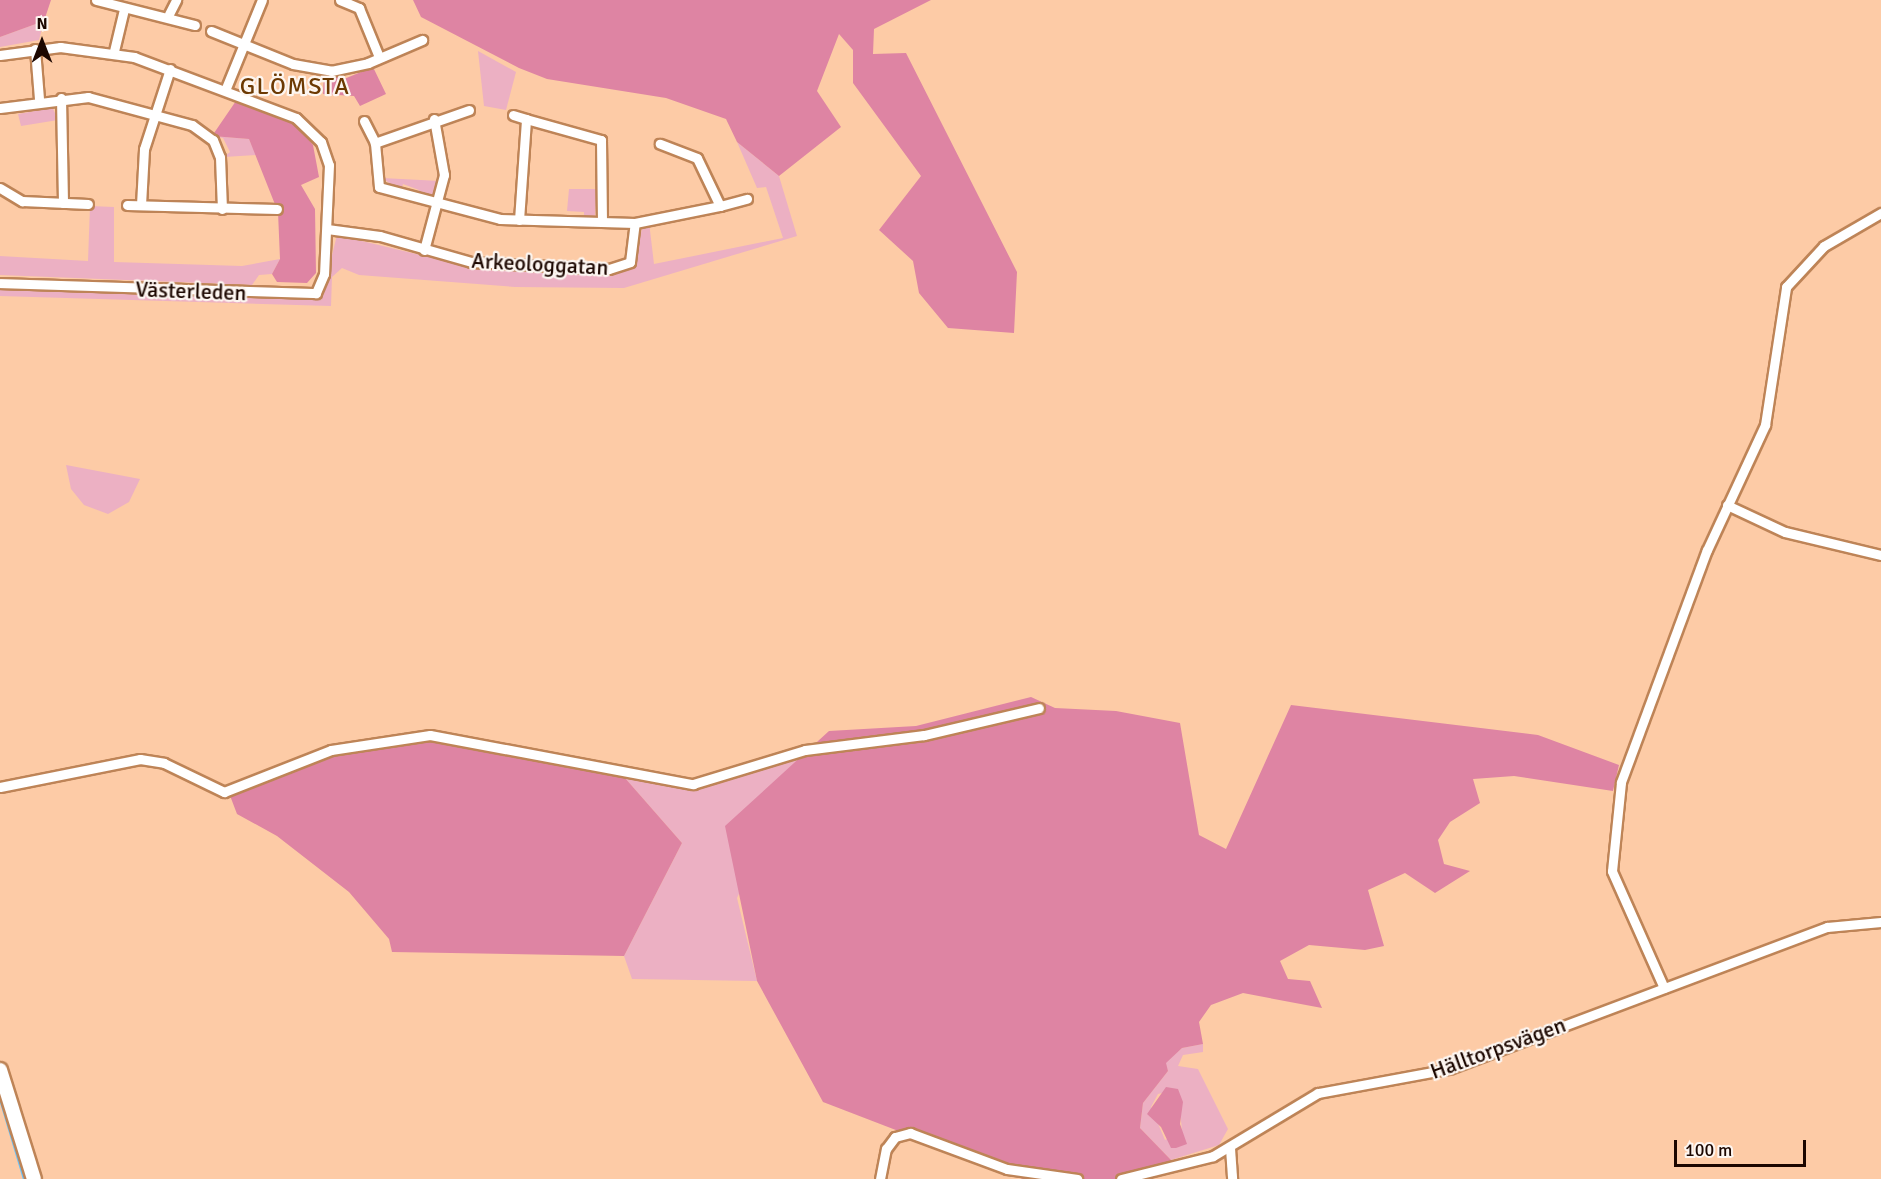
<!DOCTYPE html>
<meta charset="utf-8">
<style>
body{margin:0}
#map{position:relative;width:1881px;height:1179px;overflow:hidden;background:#fdcba6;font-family:Signika,sans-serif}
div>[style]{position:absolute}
.green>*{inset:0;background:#ecb0c3}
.forest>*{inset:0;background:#de84a3}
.stream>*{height:3px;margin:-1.5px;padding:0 1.5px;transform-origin:1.5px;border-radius:1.5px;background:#69c1f9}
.roads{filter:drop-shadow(2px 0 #be8457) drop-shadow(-2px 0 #be8457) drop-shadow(0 2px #be8457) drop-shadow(0 -2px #be8457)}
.minor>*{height:9px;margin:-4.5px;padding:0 4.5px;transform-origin:4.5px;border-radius:4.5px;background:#fff}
.secondary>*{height:14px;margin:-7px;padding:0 7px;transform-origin:7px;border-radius:7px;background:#fff}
span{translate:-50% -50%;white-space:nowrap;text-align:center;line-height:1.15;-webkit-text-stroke:4.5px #fdf6f1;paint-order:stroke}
.street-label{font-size:22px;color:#1c0700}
.neighbourhood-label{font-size:24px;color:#6c3902;letter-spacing:1.5px}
.north{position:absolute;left:12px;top:12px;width:60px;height:60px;-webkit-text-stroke:4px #fdf6f1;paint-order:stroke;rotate:0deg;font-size:16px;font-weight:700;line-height:24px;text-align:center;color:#1c0700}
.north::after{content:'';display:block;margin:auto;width:21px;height:27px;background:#1c0700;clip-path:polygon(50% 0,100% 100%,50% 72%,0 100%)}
.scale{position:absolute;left:1674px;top:1140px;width:132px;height:27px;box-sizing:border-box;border:3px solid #1c0700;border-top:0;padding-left:8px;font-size:18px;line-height:21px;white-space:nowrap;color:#1c0700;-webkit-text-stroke:4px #fdf6f1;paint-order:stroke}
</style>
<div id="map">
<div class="green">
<i style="clip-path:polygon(44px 21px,39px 40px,0 47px,0 37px)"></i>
<i style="clip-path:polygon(478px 51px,516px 72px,506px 110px,484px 106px)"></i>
<i style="clip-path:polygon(50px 102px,58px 120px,21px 126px,18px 114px,46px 109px)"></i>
<i style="clip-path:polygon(212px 136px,249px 139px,256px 155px,224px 157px,230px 152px,223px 138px)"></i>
<i style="clip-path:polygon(737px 142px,779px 176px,797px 236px,624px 288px,515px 287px,359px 275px,342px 268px,332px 277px,331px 306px,0 296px,0 288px,321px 300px,337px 235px,462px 265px,621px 270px,636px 255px,643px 224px,649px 222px,654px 264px,783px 238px,766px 187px,757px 188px)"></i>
<i style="clip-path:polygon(382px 178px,440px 181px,435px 197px,417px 197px,419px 190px,403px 184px,401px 191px)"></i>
<i style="clip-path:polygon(569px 189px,597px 189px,595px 216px,584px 218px,584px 212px,567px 211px)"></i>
<i style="clip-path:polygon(90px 206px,114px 207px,114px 262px,242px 266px,280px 259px,272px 274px,259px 275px,252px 285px,0 275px,0 256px,88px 261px)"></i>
<i style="clip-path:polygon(66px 465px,140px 479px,129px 502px,108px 514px,84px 505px,71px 489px)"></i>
<i style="clip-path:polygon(805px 753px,737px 898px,757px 981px,632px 979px,624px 956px,682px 843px,625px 778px,700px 788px)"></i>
<i style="clip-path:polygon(evenodd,1203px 1044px,1203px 1052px,1183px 1055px,1178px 1066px,1198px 1069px,1228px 1129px,1219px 1145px,1171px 1160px,1140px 1128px,1143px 1103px,1168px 1071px,1165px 1063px,1182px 1048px,1203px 1044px,1178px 1089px,1182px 1131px,1165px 1140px,1151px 1107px,1158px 1094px,1178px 1089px)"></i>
</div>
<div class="forest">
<i style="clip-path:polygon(0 0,51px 0,44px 21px,0 37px)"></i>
<i style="clip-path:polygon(413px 0,931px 0,874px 29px,873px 54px,906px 53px,1017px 272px,1014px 333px,948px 328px,919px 293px,913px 261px,879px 230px,921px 176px,853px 83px,853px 50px,839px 34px,817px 91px,841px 127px,779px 176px,737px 142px,726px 119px,666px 98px,547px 79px,519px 68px,421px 17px)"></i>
<i style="clip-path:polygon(373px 67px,386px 94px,360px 106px,354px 96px,323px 94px,324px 73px,342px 73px,344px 79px)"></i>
<i style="clip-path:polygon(238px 98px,295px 121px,313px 145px,319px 177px,301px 185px,315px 209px,316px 273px,307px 283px,277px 282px,272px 274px,280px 259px,278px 212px,249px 139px,212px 136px)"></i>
<i style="clip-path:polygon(1031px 697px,1055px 708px,1116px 711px,1180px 723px,1199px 835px,1226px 849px,1291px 705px,1538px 735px,1619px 765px,1613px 791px,1514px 776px,1473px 779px,1480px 803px,1450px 822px,1438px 840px,1444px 864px,1470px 871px,1435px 893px,1405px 873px,1368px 890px,1384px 946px,1365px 950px,1309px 945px,1280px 961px,1288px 979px,1310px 981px,1322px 1008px,1243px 993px,1211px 1005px,1199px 1022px,1203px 1044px,1182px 1048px,1166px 1063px,1168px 1071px,1143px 1103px,1140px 1128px,1171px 1160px,1172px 1170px,1147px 1179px,1023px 1179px,823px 1102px,757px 981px,725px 826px,829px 731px,916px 726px)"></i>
<i style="clip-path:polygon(431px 740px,625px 778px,682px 843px,624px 956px,392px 952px,389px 939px,349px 892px,277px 836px,237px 814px,229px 793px,327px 755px)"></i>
<i style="clip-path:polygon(1166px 1087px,1178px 1089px,1183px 1102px,1180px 1124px,1187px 1144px,1176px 1148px,1171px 1148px,1161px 1127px,1147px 1114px)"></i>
</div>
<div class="stream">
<i style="left:0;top:1099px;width:84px;rotate:73.3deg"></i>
</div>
<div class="roads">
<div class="minor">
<i style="left:96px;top:0;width:102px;rotate:14.2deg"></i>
<i style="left:340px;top:0;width:21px;rotate:23deg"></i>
<i style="left:359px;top:8px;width:53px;rotate:67.8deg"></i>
<i style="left:169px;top:14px;width:16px;rotate:-63deg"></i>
<i style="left:211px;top:31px;width:88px;rotate:21.9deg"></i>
<i style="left:293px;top:64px;width:39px;rotate:10deg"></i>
<i style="left:331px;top:71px;width:38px;rotate:-12deg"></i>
<i style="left:368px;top:63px;width:59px;rotate:-23.1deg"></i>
<i style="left:35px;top:49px;width:50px;rotate:85.4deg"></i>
<i style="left:114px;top:51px;width:43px;rotate:-76.6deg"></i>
<i style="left:0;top:55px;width:61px;rotate:-7.6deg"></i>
<i style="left:60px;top:47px;width:75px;rotate:7.7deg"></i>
<i style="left:134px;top:57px;width:173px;rotate:20.6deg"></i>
<i style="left:296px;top:118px;width:35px;rotate:44deg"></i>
<i style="left:321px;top:142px;width:24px;rotate:71deg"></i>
<i style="left:329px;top:165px;width:109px;rotate:92.6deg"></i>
<i style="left:324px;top:274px;width:21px;rotate:113deg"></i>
<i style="left:316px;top:293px;width:316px;rotate:-178.2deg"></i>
<i style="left:226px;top:88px;width:95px;rotate:-67.8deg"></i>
<i style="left:61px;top:98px;width:105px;rotate:88.9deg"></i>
<i style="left:0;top:108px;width:89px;rotate:-7.1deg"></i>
<i style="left:88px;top:97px;width:108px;rotate:15.1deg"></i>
<i style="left:192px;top:125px;width:26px;rotate:36deg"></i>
<i style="left:213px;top:140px;width:18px;rotate:68deg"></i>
<i style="left:220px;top:157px;width:52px;rotate:87.8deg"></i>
<i style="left:469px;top:110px;width:100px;rotate:160.7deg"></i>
<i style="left:375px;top:143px;width:44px;rotate:84.8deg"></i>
<i style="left:379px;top:187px;width:125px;rotate:14.8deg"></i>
<i style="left:500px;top:219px;width:135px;rotate:1.7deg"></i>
<i style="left:635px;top:223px;width:87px;rotate:-11.3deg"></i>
<i style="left:720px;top:206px;width:53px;rotate:-115.6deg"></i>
<i style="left:697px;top:158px;width:40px;rotate:-159deg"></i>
<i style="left:513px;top:115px;width:14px;rotate:17deg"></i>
<i style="left:364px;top:121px;width:25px;rotate:63deg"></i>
<i style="left:0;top:188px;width:26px;rotate:31deg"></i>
<i style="left:22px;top:201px;width:66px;rotate:2.6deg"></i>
<i style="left:127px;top:205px;width:150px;rotate:1.5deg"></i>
<i style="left:141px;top:205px;width:56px;rotate:-86.9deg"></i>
<i style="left:144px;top:149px;width:84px;rotate:-72deg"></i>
<i style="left:720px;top:206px;width:28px;rotate:-15deg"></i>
<i style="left:519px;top:220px;width:101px;rotate:-86deg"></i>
<i style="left:526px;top:119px;width:78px;rotate:15.6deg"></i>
<i style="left:601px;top:140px;width:82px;rotate:89.3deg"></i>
<i style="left:327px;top:229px;width:53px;rotate:7.5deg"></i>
<i style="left:380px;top:236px;width:95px;rotate:15.9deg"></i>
<i style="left:471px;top:262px;width:138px;rotate:2.9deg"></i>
<i style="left:609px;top:269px;width:22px;rotate:-18deg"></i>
<i style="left:630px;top:262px;width:39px;rotate:-83deg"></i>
<i style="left:424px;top:250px;width:78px;rotate:-75.1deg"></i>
<i style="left:444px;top:175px;width:57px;rotate:-100.1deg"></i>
<i style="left:1727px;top:505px;width:64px;rotate:25deg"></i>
<i style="left:1785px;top:532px;width:99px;rotate:13.5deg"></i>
<i style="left:0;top:787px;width:143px;rotate:-11.3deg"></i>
<i style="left:140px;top:759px;width:24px;rotate:9deg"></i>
<i style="left:164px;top:763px;width:67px;rotate:25.8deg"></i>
<i style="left:224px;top:792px;width:115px;rotate:-21.4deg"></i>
<i style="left:331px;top:750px;width:100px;rotate:-8.6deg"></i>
<i style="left:430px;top:735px;width:268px;rotate:10.6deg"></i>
<i style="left:693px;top:784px;width:117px;rotate:-16.9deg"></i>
<i style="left:805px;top:750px;width:120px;rotate:-7.2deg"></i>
<i style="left:924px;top:735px;width:118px;rotate:-13.2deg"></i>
<i style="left:1664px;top:988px;width:128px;rotate:-114deg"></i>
<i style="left:1612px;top:871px;width:89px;rotate:-84.2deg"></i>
<i style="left:1621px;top:782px;width:247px;rotate:-69.7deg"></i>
<i style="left:1707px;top:550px;width:138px;rotate:-65.1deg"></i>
<i style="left:1765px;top:425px;width:140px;rotate:-81.3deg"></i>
<i style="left:1786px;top:287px;width:56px;rotate:-47.2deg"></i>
<i style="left:1824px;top:246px;width:66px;rotate:-30.1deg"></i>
<i style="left:1230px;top:1148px;width:31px;rotate:86deg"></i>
<i style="left:880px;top:1179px;width:31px;rotate:-79deg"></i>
<i style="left:886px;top:1149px;width:15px;rotate:-53deg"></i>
<i style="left:895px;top:1137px;width:16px;rotate:-15deg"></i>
<i style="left:910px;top:1133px;width:103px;rotate:20.4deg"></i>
<i style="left:1007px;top:1169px;width:71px;rotate:8.1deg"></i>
<i style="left:1121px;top:1179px;width:95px;rotate:-14deg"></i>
<i style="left:1213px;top:1156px;width:122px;rotate:-31deg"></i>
<i style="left:1318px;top:1093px;width:133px;rotate:-10.4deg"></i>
<i style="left:1449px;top:1069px;width:404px;rotate:-20.6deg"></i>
<i style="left:1827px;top:927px;width:54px;rotate:-5.3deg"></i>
</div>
<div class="secondary">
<i style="left:0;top:1070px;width:114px;rotate:72.7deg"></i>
</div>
</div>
<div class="street-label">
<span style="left:540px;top:264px;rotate:3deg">Arkeologgatan</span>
<span style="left:191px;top:291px;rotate:2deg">Västerleden</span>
<span style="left:1498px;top:1048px;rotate:-20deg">Hälltorpsvägen</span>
</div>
<div class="neighbourhood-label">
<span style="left:295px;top:87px">GLÖMSTA</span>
</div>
<div class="north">N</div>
<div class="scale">100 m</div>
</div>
